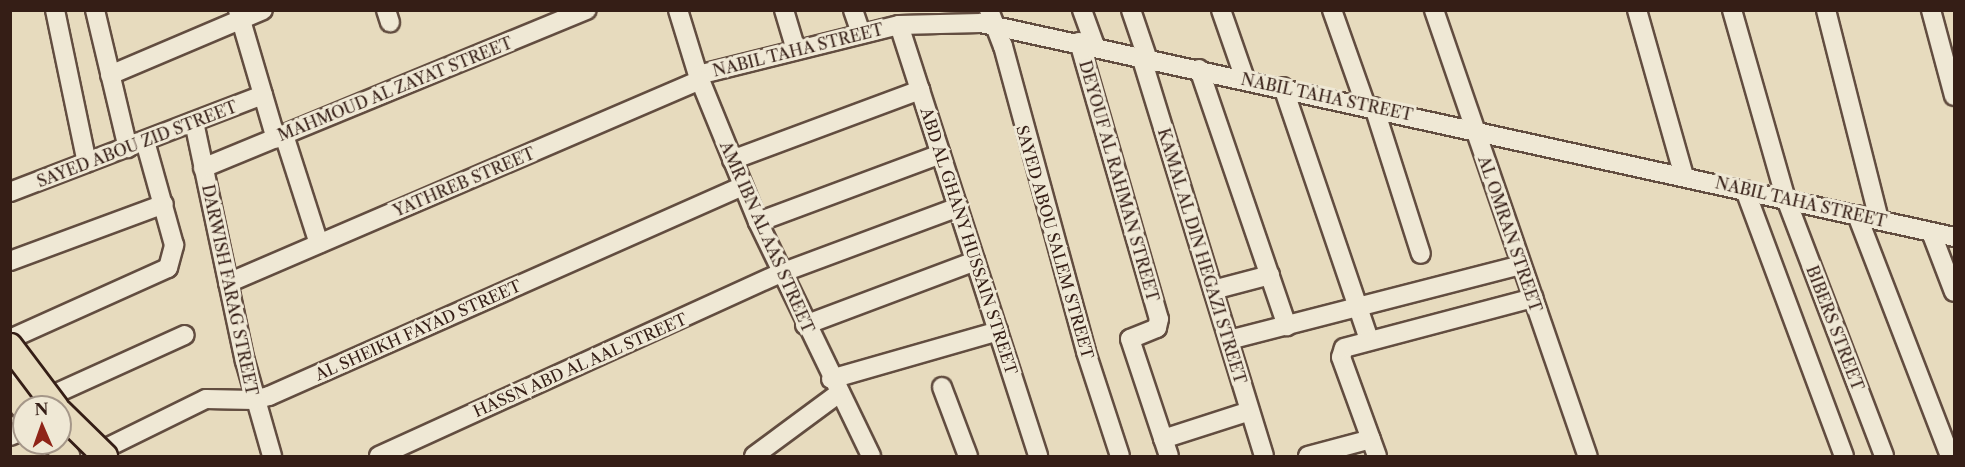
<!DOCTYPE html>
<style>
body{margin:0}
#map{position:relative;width:1965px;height:467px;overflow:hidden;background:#e7dbbe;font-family:"Libre Caslon Text",serif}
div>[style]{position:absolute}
.roads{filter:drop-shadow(2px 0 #624d40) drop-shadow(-2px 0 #624d40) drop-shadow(0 2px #624d40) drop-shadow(0 -2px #624d40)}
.minor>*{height:18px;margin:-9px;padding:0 9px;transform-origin:9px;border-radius:9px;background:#efe8d5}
.major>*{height:24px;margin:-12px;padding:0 12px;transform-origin:12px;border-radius:12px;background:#e7dbbe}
.bridges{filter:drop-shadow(2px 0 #351e16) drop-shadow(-2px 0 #351e16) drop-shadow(0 2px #351e16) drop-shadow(0 -2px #351e16)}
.major-bridge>*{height:24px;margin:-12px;padding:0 12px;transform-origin:12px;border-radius:12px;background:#e7dbbe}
span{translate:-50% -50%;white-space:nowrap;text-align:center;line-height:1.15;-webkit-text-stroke:6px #efe8d5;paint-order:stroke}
.street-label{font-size:16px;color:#351e16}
.frame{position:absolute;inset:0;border:12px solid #351e16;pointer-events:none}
.north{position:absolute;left:12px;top:395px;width:60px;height:60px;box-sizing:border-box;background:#efe8d5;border:2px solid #a59789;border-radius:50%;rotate:358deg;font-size:16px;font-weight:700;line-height:24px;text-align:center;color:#351e16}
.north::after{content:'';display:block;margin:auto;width:21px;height:27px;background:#8f2418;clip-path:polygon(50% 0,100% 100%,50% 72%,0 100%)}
</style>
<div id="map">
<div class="roads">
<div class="minor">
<i style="left:55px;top:10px;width:156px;rotate:78.2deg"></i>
<i style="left:95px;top:10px;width:142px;rotate:76.6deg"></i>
<i style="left:238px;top:10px;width:134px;rotate:73.6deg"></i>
<i style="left:386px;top:10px;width:13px;rotate:72deg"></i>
<i style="left:678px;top:10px;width:68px;rotate:72.9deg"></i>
<i style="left:698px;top:75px;width:159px;rotate:67.8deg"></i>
<i style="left:758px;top:222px;width:260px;rotate:64.2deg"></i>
<i style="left:784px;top:10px;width:42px;rotate:73.3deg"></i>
<i style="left:853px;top:10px;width:24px;rotate:71deg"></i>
<i style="left:989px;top:10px;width:39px;rotate:69deg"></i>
<i style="left:1003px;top:46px;width:317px;rotate:74.8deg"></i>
<i style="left:1086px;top:352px;width:109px;rotate:71.9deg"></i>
<i style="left:1082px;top:10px;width:38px;rotate:70deg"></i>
<i style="left:1131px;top:10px;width:50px;rotate:71.2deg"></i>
<i style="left:1221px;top:10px;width:73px;rotate:70.8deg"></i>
<i style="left:1332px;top:10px;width:102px;rotate:70.5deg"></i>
<i style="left:1434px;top:10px;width:472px;rotate:71deg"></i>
<i style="left:1637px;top:10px;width:173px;rotate:74.2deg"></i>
<i style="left:1732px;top:10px;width:197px;rotate:74.1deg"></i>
<i style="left:1786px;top:199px;width:275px;rotate:69.1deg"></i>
<i style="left:1826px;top:10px;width:217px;rotate:75.8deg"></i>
<i style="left:1931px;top:10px;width:89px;rotate:75deg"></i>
<i style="left:899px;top:25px;width:453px;rotate:72.1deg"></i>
<i style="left:1079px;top:42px;width:288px;rotate:73.9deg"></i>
<i style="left:1159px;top:319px;width:9px;rotate:103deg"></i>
<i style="left:1157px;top:328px;width:29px;rotate:158deg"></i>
<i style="left:1130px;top:339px;width:123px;rotate:71.6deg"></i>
<i style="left:1141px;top:56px;width:418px;rotate:72.9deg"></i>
<i style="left:1199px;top:69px;width:272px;rotate:71.1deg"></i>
<i style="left:110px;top:75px;width:166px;rotate:-23deg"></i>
<i style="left:698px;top:75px;width:207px;rotate:-14deg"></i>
<i style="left:899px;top:25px;width:82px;rotate:-1.4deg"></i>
<i style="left:981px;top:23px;width:996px;rotate:12.4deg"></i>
<i style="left:1283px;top:87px;width:267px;rotate:71.2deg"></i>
<i style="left:1374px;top:107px;width:154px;rotate:72.3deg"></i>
<i style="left:194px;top:122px;width:244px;rotate:78deg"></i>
<i style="left:245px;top:361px;width:99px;rotate:74.1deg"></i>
<i style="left:284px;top:135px;width:114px;rotate:72.2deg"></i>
<i style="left:732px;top:160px;width:201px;rotate:-20.4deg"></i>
<i style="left:203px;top:168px;width:415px;rotate:-22.4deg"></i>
<i style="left:1745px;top:190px;width:284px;rotate:69.6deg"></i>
<i style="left:10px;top:192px;width:271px;rotate:-21deg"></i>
<i style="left:1857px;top:215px;width:258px;rotate:68.9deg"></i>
<i style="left:758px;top:222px;width:195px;rotate:-20.4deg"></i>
<i style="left:1931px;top:232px;width:64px;rotate:69deg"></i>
<i style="left:10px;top:261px;width:164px;rotate:-20.3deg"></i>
<i style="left:228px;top:283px;width:514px;rotate:-23.27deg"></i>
<i style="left:1213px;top:290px;width:59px;rotate:-14.7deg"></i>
<i style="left:805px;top:325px;width:182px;rotate:-20.6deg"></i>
<i style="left:10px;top:339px;width:173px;rotate:-24.2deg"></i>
<i style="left:168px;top:268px;width:24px;rotate:-75deg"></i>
<i style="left:174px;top:245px;width:108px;rotate:-105.6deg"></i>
<i style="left:1229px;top:340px;width:301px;rotate:-14.4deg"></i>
<i style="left:10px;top:367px;width:23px;rotate:61deg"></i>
<i style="left:831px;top:379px;width:174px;rotate:-16deg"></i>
<i style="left:942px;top:387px;width:74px;rotate:69.4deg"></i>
<i style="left:37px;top:402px;width:162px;rotate:-24.4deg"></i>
<i style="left:10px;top:436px;width:15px;rotate:-23deg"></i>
<i style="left:1163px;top:439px;width:91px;rotate:-17.8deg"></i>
<i style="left:90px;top:456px;width:129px;rotate:-26.2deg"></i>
<i style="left:206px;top:399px;width:48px;rotate:1.2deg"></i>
<i style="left:254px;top:400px;width:16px;rotate:-15deg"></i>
<i style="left:269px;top:396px;width:518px;rotate:-23.9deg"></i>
<i style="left:379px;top:456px;width:442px;rotate:-24.5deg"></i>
<i style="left:781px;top:273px;width:189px;rotate:-20.4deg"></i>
<i style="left:754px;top:456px;width:106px;rotate:-36.5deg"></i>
<i style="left:1308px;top:456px;width:65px;rotate:-15.1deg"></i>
<i style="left:1377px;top:456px;width:105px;rotate:-110deg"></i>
<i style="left:1341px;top:357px;width:9px;rotate:-72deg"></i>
<i style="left:1344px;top:348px;width:196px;rotate:-14.8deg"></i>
</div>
<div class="major">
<i style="left:10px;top:390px;width:23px;rotate:52deg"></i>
<i style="left:55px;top:443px;width:18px;rotate:47deg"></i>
</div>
</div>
<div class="bridges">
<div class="major-bridge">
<i style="left:10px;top:346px;width:76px;rotate:53deg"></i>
<i style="left:60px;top:412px;width:63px;rotate:44.4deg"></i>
</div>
</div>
<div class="street-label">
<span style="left:798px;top:50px;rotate:-14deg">NABIL TAHA STREET</span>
<span style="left:395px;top:89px;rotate:-22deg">MAHMOUD AL ZAYAT STREET</span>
<span style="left:1327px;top:97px;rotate:12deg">NABIL TAHA STREET</span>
<span style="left:137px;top:144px;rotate:-21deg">SAYED ABOU ZID STREET</span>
<span style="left:1119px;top:181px;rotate:74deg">DEYOUF AL RAHMAN STREET</span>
<span style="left:464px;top:182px;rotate:-23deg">YATHREB STREET</span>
<span style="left:1801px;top:202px;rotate:13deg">NABIL TAHA STREET</span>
<span style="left:1510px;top:234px;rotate:71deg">AL OMRAN STREET</span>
<span style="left:767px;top:237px;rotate:66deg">AMR IBN AL AAS STREET</span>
<span style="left:969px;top:241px;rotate:72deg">ABD AL GHANY HUSSAIN STREET</span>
<span style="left:1055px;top:242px;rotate:74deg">SAYED ABOU SALEM STREET</span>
<span style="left:1202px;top:256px;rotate:73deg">KAMAL AL DIN HEGAZI STREET</span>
<span style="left:230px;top:290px;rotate:78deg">DARWISH FARAG STREET</span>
<span style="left:1835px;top:328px;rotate:69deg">BIBERS STREET</span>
<span style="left:418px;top:330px;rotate:-24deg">AL SHEIKH FAYAD STREET</span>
<span style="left:580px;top:365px;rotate:-24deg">HASSN ABD AL AAL STREET</span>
</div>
<div class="frame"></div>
<div class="north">N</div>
</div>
